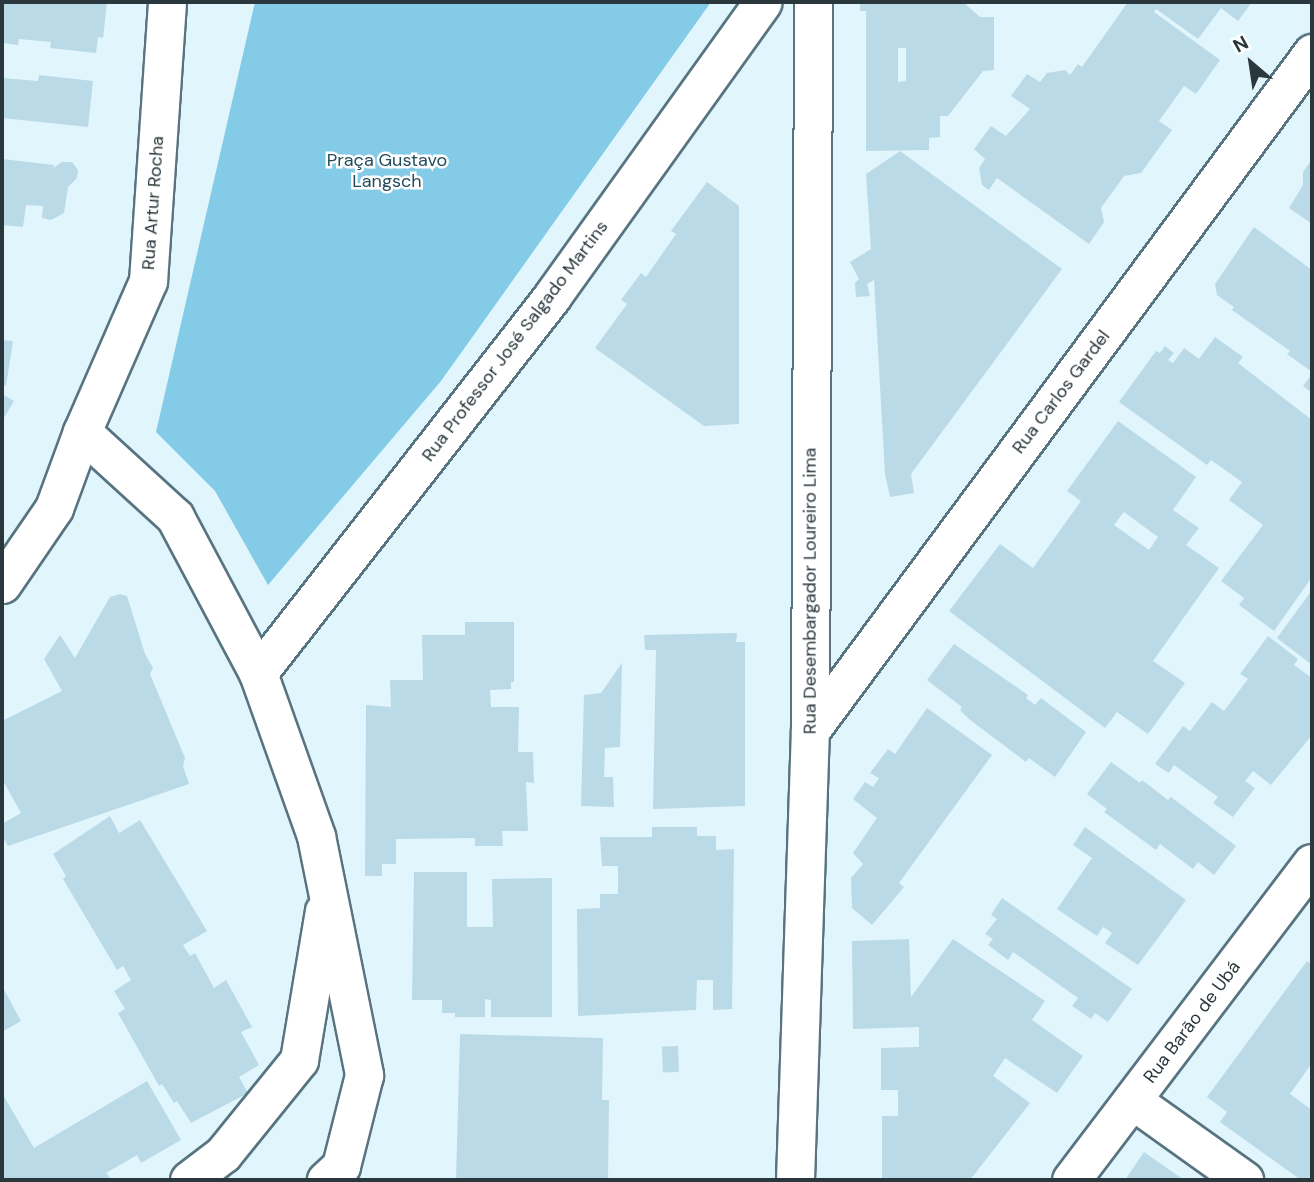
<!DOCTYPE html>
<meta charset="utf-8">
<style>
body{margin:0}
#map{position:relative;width:1314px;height:1182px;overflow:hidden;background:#e1f5fc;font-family:"DM Sans",sans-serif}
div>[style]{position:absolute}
.green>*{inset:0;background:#83cbe7}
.building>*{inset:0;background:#bbdae7;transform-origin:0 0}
.roads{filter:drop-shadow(2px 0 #577480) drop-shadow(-2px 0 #577480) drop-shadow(0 2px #577480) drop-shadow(0 -2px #577480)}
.minor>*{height:37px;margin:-18.5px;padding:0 18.5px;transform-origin:18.5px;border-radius:18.5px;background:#fff}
span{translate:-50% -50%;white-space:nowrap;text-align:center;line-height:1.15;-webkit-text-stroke:5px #fff;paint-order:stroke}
.park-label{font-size:18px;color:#234d5c}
.street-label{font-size:18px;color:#2a373c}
.frame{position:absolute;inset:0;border:4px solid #2a373c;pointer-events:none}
.north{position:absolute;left:1216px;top:28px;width:70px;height:70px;-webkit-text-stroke:5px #fff;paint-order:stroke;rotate:331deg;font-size:19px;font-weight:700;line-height:28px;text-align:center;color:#2a373c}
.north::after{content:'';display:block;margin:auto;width:24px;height:32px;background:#2a373c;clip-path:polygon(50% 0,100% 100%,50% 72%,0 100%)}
</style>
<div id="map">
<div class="green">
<i style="clip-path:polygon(255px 2px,711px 2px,441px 381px,268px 585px,215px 491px,156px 432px)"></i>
</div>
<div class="building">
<i style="clip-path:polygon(2px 2px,107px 2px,103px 38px,98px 37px,96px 53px,50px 48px,51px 42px,19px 39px,18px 45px,2px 43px)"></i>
<i style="clip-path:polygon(evenodd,860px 2px,963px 2px,980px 17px,994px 17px,994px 70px,983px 71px,948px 116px,940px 116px,940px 137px,929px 138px,929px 150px,866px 151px,866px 11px,860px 11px,860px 2px,898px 48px,906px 48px,906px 81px,898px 82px,898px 48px)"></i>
<i style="clip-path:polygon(1128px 2px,1252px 2px,1238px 21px,1221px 8px,1198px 39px,1156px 9px,1154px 12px,1220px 60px,1196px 94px,1184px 86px,1159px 121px,1172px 130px,1141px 173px,1124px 176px,1114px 190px,1101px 208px,1104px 222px,1089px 244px,997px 178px,989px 190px,982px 185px,979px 168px,985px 159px,974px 149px,991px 126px,1006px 136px,1030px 109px,1011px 96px,1027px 74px,1040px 82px,1047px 73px,1065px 70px,1070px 75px,1078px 64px,1082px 67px)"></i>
<i style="clip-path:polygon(39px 75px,93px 81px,88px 127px,2px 118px,2px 78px,38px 81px)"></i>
<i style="clip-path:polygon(900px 151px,1062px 269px,911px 474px,914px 493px,890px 497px,885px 474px,874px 280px,867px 284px,870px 296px,856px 297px,855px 283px,859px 279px,850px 262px,871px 249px,866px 174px)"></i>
<i style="clip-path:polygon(2px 159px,54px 165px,53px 168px,62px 162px,72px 162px,78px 170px,77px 178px,68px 187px,64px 213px,51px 220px,42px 218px,43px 206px,26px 205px,23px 227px,2px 225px)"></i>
<i style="clip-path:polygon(1312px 159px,1312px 224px,1289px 208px,1303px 185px,1303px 172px)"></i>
<i style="clip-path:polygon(707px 182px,739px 206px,739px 424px,704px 426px,595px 348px,627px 304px,621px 300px,641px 273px,646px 277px,676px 234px,671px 231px)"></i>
<i style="clip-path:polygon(1254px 227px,1312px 270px,1312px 372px,1287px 354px,1290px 351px,1232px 310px,1234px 307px,1217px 295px,1215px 284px)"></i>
<i style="clip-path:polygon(1215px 337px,1243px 357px,1238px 363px,1312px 420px,1312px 577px,1274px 631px,1239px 605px,1244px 598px,1221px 581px,1263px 525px,1229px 500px,1242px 482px,1211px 460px,1207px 465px,1119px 402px,1156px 351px,1160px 353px,1165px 346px,1174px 353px,1168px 360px,1173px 363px,1184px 348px,1199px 359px)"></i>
<i style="clip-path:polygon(2px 340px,13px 341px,6px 386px,2px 385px)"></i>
<i style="clip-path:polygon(1312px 374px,1312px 393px,1303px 386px)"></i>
<i style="clip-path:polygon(2px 394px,14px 401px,2px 421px)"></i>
<i style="clip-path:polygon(evenodd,1118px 421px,1196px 477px,1173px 510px,1199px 528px,1186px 545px,1219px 568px,1153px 661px,1185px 683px,1148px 734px,1117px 712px,1105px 728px,949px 611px,1000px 544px,1033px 568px,1081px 501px,1067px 491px,1118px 421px,1124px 512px,1158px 537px,1149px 550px,1114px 525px,1124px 512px)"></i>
<i style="clip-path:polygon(1312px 590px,1312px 665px,1277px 638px)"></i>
<i style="clip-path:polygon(120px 594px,127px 596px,145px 654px,153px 668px,150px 674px,185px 758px,183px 766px,189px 784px,8px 846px,2px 836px,2px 824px,21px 813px,2px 779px,2px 721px,62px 691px,44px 659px,60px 635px,75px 658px,110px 597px)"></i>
<i style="clip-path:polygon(465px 622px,514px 622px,514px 682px,511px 682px,511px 689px,490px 690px,491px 707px,519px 707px,518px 752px,533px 752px,534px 783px,526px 782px,528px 831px,502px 831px,503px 846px,475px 846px,475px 838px,396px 839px,396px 864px,382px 864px,382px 876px,365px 876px,366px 705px,391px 707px,390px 680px,423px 680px,422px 635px,465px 635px)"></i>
<i style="clip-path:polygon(737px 633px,736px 642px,745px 642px,745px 806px,653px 809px,656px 650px,645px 650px,644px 635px)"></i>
<i style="clip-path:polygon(1268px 636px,1298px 659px,1294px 665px,1312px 678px,1312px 735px,1271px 785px,1253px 771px,1245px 781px,1255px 788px,1233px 817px,1213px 803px,1218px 797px,1174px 765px,1169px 773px,1155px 764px,1183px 726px,1190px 731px,1212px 702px,1224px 711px,1248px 679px,1240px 674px)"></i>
<i style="clip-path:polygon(954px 644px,1028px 695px,1026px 698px,1035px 705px,1041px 698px,1086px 732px,1055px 777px,1029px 758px,1026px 762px,969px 719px,960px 710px,962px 707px,927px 680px)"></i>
<i style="clip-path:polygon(622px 663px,620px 747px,605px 748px,604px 777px,613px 777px,614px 807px,581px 806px,584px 695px,601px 693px)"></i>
<i style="clip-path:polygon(927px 708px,992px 755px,899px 883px,904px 887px,872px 925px,852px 908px,851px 878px,863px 864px,853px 853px,877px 818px,853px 799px,865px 782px,873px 787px,879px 778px,870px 773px,888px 749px,895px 754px)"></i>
<i style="clip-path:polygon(1111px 762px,1140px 783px,1142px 780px,1168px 800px,1171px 797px,1236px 846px,1214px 875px,1198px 862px,1193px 869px,1160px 844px,1156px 850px,1104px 812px,1107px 809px,1087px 794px)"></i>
<i style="clip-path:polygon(110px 816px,119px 833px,140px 820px,207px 931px,183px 945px,190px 956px,195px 953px,214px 988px,226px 980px,252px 1027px,241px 1032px,259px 1065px,239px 1077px,248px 1093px,191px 1123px,177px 1101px,174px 1103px,162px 1084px,159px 1086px,118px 1013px,125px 1009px,114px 991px,131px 980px,123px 966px,117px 970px,63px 879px,66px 876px,53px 854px)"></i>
<i style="clip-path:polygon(652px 827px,697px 827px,697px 836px,716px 836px,716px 850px,734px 849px,732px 1009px,713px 1010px,713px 980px,697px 980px,696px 1010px,578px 1016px,577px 909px,600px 908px,600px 894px,618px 894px,618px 866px,602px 866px,600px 837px,652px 837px)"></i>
<i style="clip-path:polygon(1085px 827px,1186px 900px,1138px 965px,1105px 943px,1112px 933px,1103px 927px,1097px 936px,1057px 909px,1092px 858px,1073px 845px)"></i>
<i style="clip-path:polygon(414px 872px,467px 872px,467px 927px,493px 927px,492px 879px,552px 878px,552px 1017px,491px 1017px,491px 1000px,485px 999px,485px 1017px,455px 1017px,455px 1013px,442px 1013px,442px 1000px,412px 1000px)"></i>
<i style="clip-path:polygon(1002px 898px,1132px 989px,1108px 1022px,1095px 1013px,1091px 1019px,1072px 1006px,1078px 998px,1013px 952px,1008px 960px,988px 945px,993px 939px,985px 934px,997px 919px,991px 915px)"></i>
<i style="clip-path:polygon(909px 939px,911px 997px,953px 939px,1045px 1001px,1032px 1020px,1083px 1056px,1057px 1093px,1005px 1058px,993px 1076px,1030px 1103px,970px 1180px,882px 1180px,882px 1116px,898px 1116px,898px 1090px,881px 1090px,881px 1048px,919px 1047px,919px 1027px,853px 1029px,852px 941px)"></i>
<i style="clip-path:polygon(1307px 961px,1312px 965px,1312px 1063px,1290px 1094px,1312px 1110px,1312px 1180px,1301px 1180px,1220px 1122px,1227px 1112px,1207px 1097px)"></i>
<i style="clip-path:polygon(2px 986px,21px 1021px,2px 1032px)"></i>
<i style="clip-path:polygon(460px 1034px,603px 1038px,602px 1100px,609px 1100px,608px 1180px,456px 1180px)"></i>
<i style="left:678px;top:1046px;width:26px;height:16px;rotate:88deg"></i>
<i style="clip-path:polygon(147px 1081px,181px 1140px,141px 1163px,137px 1155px,106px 1173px,112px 1180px,2px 1180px,2px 1093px,34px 1148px)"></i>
<i style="clip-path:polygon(1144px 1152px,1184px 1180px,1125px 1180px)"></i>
</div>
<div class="roads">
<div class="minor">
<i style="left:82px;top:432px;width:126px;rotate:42.4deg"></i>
<i style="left:175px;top:517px;width:177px;rotate:62deg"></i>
<i style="left:258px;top:673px;width:173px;rotate:70.4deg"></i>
<i style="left:316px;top:836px;width:244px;rotate:78.6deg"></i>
<i style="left:364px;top:1075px;width:94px;rotate:104.2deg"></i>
<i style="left:341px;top:1166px;width:21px;rotate:137deg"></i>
<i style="left:2px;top:584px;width:92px;rotate:-55.6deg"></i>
<i style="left:54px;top:508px;width:81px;rotate:-69.8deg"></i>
<i style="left:82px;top:432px;width:165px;rotate:-66.4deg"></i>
<i style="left:148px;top:281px;width:280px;rotate:-86.1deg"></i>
<i style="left:258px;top:673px;width:479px;rotate:-52deg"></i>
<i style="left:553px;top:295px;width:360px;rotate:-54.4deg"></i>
<i style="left:810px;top:731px;width:844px;rotate:-53.48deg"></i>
<i style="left:1132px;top:1100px;width:138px;rotate:35.5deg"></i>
<i style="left:189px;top:1180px;width:43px;rotate:-37.4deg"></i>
<i style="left:223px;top:1154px;width:121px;rotate:-51deg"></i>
<i style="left:299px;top:1060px;width:151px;rotate:-80.5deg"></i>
<i style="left:795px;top:1180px;width:449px;rotate:-88.1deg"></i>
<i style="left:810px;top:731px;width:729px;rotate:-89.76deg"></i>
<i style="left:1071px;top:1180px;width:398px;rotate:-52.8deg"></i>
</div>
</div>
<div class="park-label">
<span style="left:387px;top:171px">Praça Gustavo<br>Langsch</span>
</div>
<div class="street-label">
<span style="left:153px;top:203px;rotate:-86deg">Rua Artur Rocha</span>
<span style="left:515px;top:341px;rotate:-53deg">Rua Professor José Salgado Martins</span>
<span style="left:1061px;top:392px;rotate:-53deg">Rua Carlos Gardel</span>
<span style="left:810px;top:591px;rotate:-90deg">Rua Desembargador Loureiro Lima</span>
<span style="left:1192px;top:1022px;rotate:-53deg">Rua Barão de Ubá</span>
</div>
<div class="frame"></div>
<div class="north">N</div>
</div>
